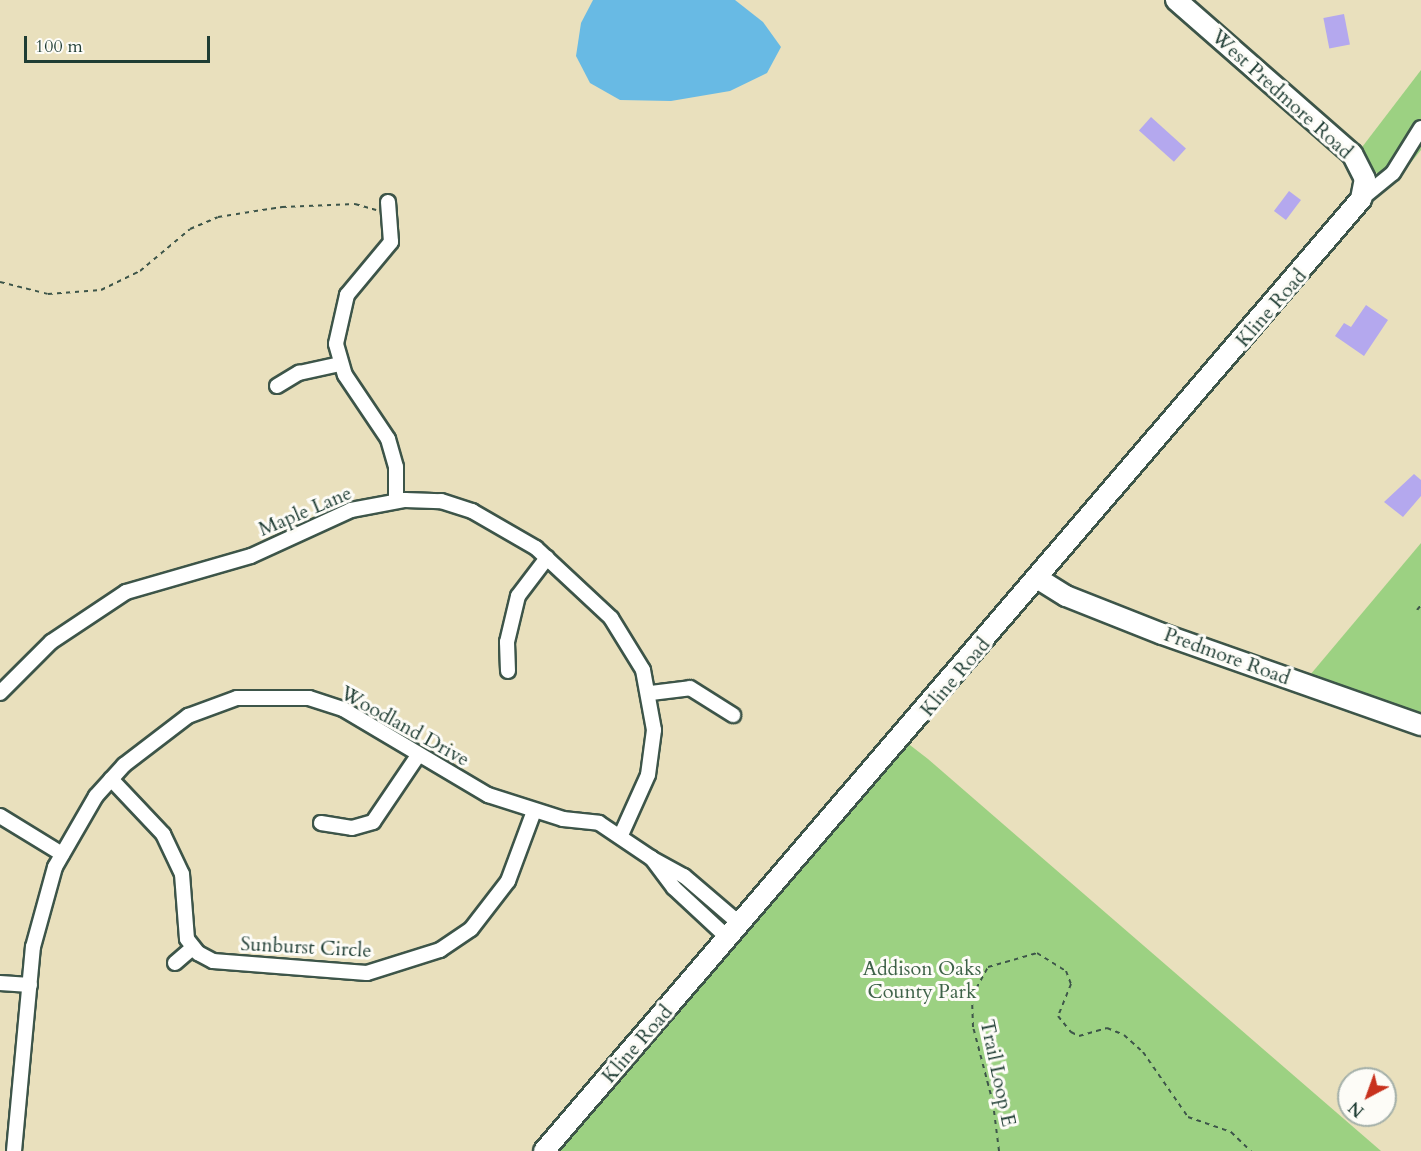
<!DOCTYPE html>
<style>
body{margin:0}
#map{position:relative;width:1421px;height:1151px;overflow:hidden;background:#e9e0bd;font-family:Cardo,serif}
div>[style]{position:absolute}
.green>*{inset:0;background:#9cd182}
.water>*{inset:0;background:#68bae4}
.building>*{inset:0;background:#b4a8ee;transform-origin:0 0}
.path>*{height:2px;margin-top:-1px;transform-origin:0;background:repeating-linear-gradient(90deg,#3d5549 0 4.5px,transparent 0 9px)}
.roads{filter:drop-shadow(2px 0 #3d5549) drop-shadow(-2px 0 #3d5549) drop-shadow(0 2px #3d5549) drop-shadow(0 -2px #3d5549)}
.street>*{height:14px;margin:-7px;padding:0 7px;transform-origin:7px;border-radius:7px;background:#fff}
.secondary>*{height:20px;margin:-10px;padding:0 10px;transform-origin:10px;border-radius:10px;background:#fff}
span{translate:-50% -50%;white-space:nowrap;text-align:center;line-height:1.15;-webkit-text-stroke:6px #fdfcf7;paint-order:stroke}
.street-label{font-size:20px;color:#1f3d34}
.park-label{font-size:20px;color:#3e6248}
.north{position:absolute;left:1337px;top:1067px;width:60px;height:60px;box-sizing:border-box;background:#fdfcf7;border:2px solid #a4b0a9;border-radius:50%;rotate:221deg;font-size:16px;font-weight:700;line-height:24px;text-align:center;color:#1f3d34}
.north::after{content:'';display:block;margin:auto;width:21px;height:27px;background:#c8321e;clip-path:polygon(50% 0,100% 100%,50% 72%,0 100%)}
.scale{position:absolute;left:24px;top:36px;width:186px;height:27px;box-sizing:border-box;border:3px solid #1f3d34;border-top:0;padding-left:8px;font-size:18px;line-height:21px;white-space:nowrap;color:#1f3d34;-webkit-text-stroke:4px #fdfcf7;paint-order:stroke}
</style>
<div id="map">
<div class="green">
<i style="clip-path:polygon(1421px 70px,1421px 150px,1392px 186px,1356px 155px)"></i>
<i style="clip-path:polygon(1421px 543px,1421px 715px,1310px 675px)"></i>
<i style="clip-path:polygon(906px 742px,928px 759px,1381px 1151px,543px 1151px)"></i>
</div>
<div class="water">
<i style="clip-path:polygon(593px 0,735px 0,763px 22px,781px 47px,767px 73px,730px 91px,671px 101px,620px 100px,590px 83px,576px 56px,581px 23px)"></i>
</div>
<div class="building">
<i style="left:1344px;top:14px;width:31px;height:21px;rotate:79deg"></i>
<i style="left:1151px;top:117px;width:47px;height:18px;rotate:42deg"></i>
<i style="left:1289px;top:191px;width:15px;height:25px;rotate:37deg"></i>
<i style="clip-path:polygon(1366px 305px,1388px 320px,1364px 356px,1335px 336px,1344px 323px,1351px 327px)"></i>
<i style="clip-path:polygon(1414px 474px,1421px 480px,1421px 496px,1403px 517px,1384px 502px)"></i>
</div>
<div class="path">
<i style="left:0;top:282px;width:49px;rotate:14deg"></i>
<i style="left:48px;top:294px;width:53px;rotate:-4.3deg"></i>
<i style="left:101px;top:290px;width:43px;rotate:-26deg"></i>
<i style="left:140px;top:271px;width:65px;rotate:-40deg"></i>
<i style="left:190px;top:229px;width:30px;rotate:-23deg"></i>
<i style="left:218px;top:217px;width:65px;rotate:-8.9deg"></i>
<i style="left:282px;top:207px;width:73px;rotate:-2.4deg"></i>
<i style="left:355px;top:204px;width:22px;rotate:16deg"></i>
<i style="left:1417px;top:610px;width:6px;rotate:-51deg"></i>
<i style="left:999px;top:1151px;width:48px;rotate:-97.1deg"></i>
<i style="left:993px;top:1103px;width:79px;rotate:-104.7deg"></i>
<i style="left:973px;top:1027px;width:31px;rotate:-92deg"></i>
<i style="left:972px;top:996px;width:33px;rotate:-61deg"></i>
<i style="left:988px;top:967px;width:51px;rotate:-15.9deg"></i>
<i style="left:1037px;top:953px;width:34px;rotate:32deg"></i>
<i style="left:1066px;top:971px;width:14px;rotate:69deg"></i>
<i style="left:1071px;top:984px;width:35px;rotate:112deg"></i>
<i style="left:1058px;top:1016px;width:21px;rotate:51deg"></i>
<i style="left:1071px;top:1032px;width:9px;rotate:27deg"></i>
<i style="left:1079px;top:1036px;width:29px;rotate:-16deg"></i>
<i style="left:1107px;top:1028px;width:18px;rotate:22deg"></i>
<i style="left:1124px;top:1035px;width:25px;rotate:42deg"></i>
<i style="left:1143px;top:1052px;width:79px;rotate:55.3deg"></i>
<i style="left:1188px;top:1117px;width:46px;rotate:19.2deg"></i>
<i style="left:1231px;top:1132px;width:28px;rotate:44deg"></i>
</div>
<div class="roads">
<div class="street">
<i style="left:1361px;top:199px;width:41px;rotate:-39.1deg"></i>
<i style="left:1393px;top:173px;width:53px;rotate:-58.1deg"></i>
<i style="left:388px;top:202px;width:40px;rotate:85.7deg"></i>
<i style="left:391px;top:242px;width:69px;rotate:129.7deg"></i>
<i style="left:347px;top:295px;width:50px;rotate:102.7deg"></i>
<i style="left:336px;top:344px;width:32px;rotate:74deg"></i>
<i style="left:345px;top:375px;width:77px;rotate:56.1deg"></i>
<i style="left:388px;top:439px;width:29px;rotate:74deg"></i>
<i style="left:396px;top:467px;width:34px;rotate:90deg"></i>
<i style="left:277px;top:386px;width:26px;rotate:-31deg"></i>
<i style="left:299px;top:373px;width:42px;rotate:-12.4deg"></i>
<i style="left:508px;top:671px;width:29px;rotate:-92deg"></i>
<i style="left:507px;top:642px;width:47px;rotate:-76.6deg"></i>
<i style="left:518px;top:596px;width:48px;rotate:-52.7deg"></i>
<i style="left:0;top:693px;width:72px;rotate:-45deg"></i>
<i style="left:51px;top:642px;width:90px;rotate:-33.7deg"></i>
<i style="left:126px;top:592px;width:130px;rotate:-16.1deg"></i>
<i style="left:251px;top:556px;width:110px;rotate:-24.7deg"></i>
<i style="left:351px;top:510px;width:55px;rotate:-10.5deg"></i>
<i style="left:405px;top:500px;width:36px;rotate:2deg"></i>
<i style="left:441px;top:501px;width:33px;rotate:18deg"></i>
<i style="left:472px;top:511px;width:74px;rotate:30deg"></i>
<i style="left:536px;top:548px;width:103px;rotate:43deg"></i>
<i style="left:611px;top:618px;width:61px;rotate:58.4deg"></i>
<i style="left:643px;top:670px;width:61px;rotate:79.6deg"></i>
<i style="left:654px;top:730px;width:45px;rotate:97.6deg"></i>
<i style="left:648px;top:775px;width:66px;rotate:114.2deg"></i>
<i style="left:651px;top:693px;width:39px;rotate:-7deg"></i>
<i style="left:690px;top:688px;width:51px;rotate:32.1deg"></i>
<i style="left:111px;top:779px;width:76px;rotate:46.6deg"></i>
<i style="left:163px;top:834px;width:44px;rotate:64.6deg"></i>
<i style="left:182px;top:874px;width:65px;rotate:85.6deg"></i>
<i style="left:187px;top:939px;width:18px;rotate:52deg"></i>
<i style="left:198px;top:953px;width:17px;rotate:28deg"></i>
<i style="left:213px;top:961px;width:154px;rotate:4.5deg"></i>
<i style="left:367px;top:973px;width:77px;rotate:-17.5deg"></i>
<i style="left:440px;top:950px;width:37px;rotate:-34deg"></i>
<i style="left:471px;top:929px;width:61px;rotate:-52.4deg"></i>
<i style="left:508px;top:881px;width:75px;rotate:-69.6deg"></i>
<i style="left:0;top:816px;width:73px;rotate:31.5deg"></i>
<i style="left:321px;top:823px;width:31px;rotate:9deg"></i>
<i style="left:352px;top:828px;width:22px;rotate:-16deg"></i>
<i style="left:373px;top:822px;width:78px;rotate:-55.9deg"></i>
<i style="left:728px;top:938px;width:74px;rotate:-137.2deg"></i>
<i style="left:674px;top:888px;width:38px;rotate:-127deg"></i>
<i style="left:651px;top:858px;width:38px;rotate:29deg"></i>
<i style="left:684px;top:876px;width:74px;rotate:40.6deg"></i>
<i style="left:175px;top:963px;width:23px;rotate:-41deg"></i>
<i style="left:0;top:983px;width:30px;rotate:4deg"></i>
<i style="left:14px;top:1151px;width:205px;rotate:-84.7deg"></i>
<i style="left:33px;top:947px;width:83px;rotate:-74.6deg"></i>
<i style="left:55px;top:867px;width:82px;rotate:-60deg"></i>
<i style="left:96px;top:796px;width:42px;rotate:-47.9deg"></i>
<i style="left:124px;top:765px;width:81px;rotate:-37.4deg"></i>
<i style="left:188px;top:716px;width:52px;rotate:-20.2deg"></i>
<i style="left:237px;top:698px;width:72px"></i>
<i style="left:309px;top:698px;width:36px;rotate:18deg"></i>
<i style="left:343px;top:709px;width:169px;rotate:30.7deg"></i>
<i style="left:488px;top:795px;width:79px;rotate:17.7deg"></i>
<i style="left:563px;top:819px;width:36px;rotate:6deg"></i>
<i style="left:599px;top:823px;width:63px;rotate:33.9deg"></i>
</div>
<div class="secondary">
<i style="left:1037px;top:578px;width:34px;rotate:32deg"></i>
<i style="left:1066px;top:596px;width:103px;rotate:21.6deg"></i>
<i style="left:1162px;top:634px;width:275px;rotate:19.4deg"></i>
<i style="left:544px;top:1151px;width:1255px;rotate:-49.36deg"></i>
<i style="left:1361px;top:199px;width:20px;rotate:-79deg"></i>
<i style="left:1365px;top:179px;width:28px;rotate:-117deg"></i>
<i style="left:1352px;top:154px;width:234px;rotate:-138.8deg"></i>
</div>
</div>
<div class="street-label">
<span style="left:1282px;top:94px;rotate:42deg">West Predmore Road</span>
<span style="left:1271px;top:308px;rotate:-49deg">Kline Road</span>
<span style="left:305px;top:511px;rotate:-23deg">Maple Lane</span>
<span style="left:1227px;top:656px;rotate:20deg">Predmore Road</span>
<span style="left:955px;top:677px;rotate:-50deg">Kline Road</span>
<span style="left:405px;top:726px;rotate:29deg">Woodland Drive</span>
<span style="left:306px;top:947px;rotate:3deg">Sunburst Circle</span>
<span style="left:637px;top:1044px;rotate:-49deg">Kline Road</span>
<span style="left:998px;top:1073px;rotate:78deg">Trail Loop E</span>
</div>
<div class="park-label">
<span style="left:922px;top:980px">Addison Oaks<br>County Park</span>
</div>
<div class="north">N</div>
<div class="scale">100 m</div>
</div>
